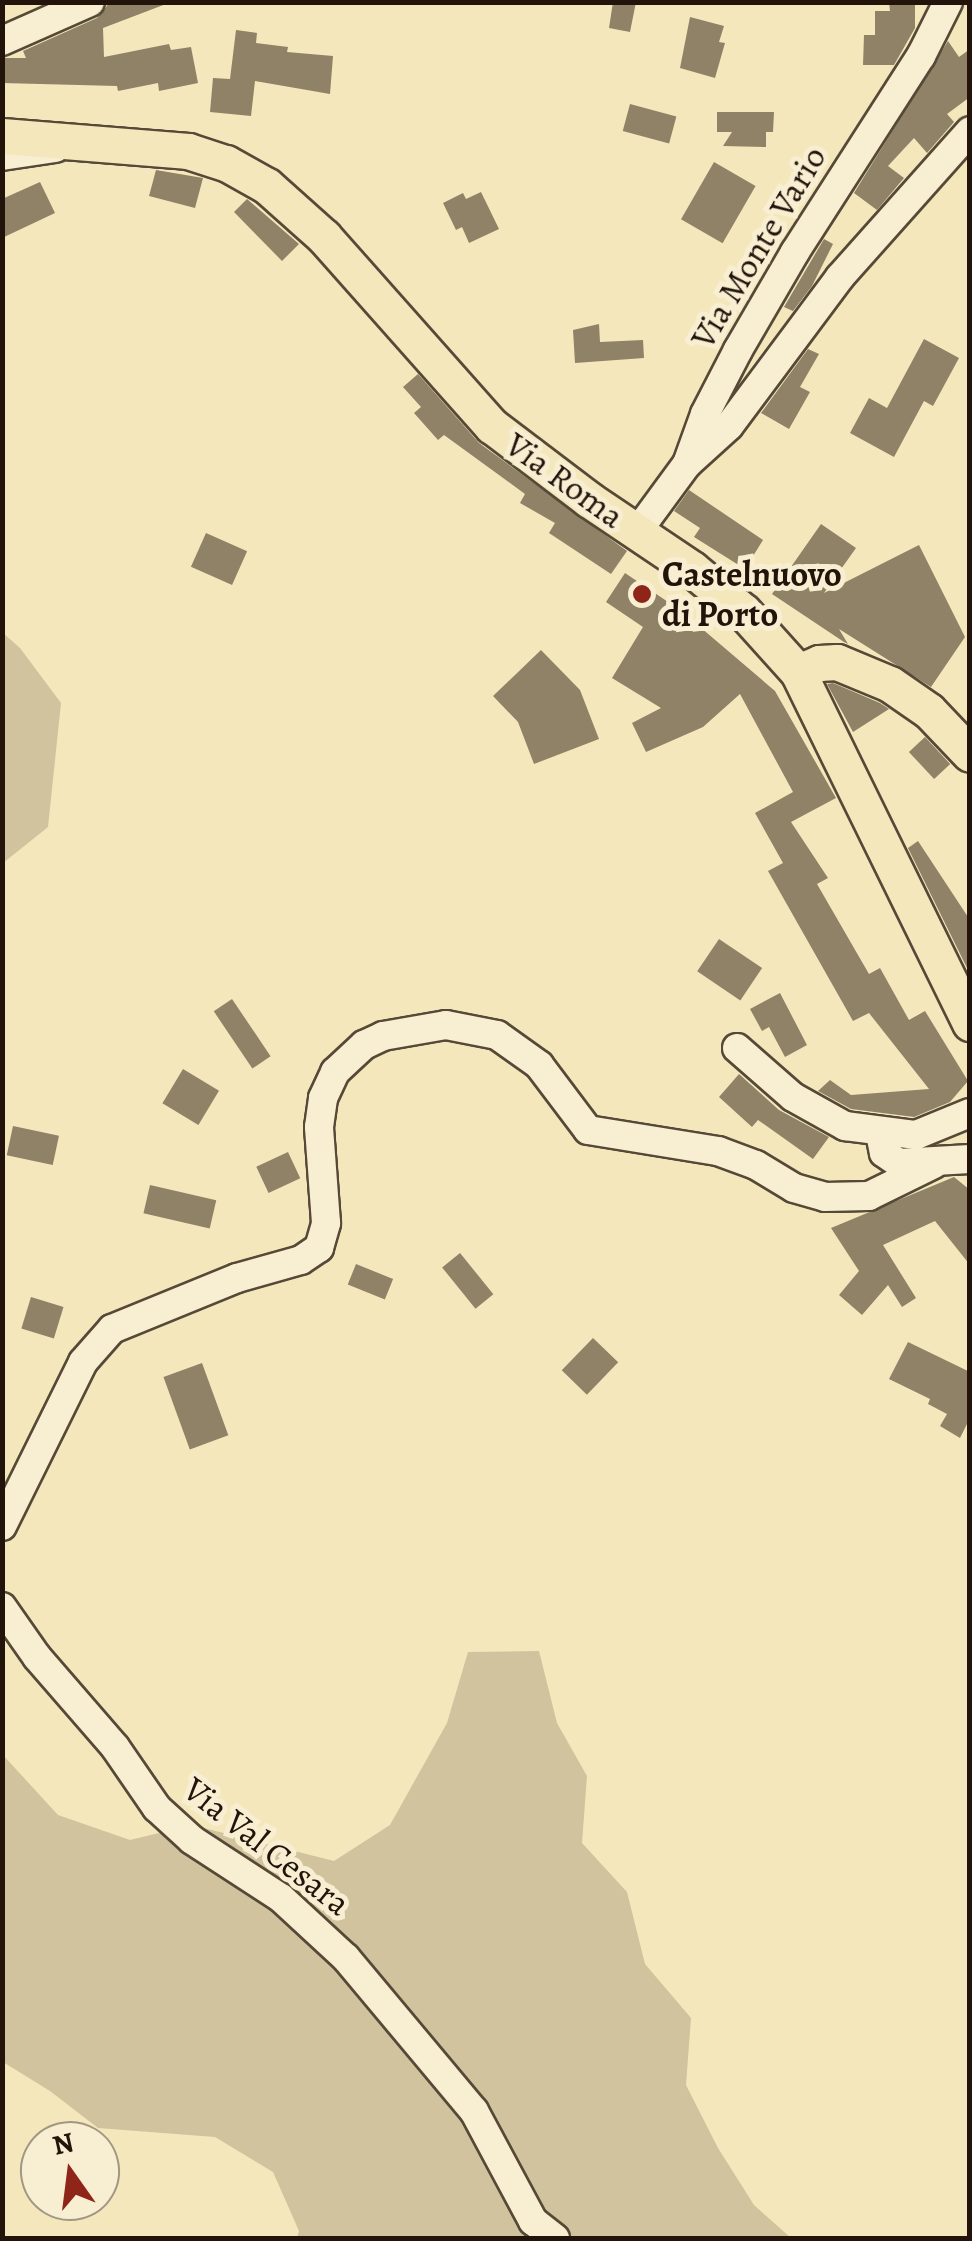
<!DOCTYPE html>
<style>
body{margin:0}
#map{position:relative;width:972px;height:2241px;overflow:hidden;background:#f4e7bc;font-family:Alegreya,serif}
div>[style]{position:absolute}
.green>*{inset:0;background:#d0c39e}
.building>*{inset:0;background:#8f8267;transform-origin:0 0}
.roads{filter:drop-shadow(2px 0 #564937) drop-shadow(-2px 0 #564937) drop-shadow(0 2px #564937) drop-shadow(0 -2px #564937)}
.minor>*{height:28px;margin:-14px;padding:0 14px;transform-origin:14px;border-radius:14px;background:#f8efd3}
.major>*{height:35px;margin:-17.5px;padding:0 17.5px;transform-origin:17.5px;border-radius:17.5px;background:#f4e7bc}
.dots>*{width:28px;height:28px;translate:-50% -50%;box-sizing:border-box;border:5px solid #f8efd3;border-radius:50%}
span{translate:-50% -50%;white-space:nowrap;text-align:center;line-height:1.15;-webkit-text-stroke:10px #f8efd3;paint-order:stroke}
.street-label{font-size:35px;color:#22140b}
.poi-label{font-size:35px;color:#22140b;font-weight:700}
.left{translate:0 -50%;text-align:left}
.frame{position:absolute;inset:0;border:5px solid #22140b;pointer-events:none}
.north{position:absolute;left:20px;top:2121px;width:100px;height:100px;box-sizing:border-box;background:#f8efd3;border:2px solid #a29783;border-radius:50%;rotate:346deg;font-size:28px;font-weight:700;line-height:40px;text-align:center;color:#22140b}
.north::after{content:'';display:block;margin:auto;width:35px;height:45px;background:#8f2418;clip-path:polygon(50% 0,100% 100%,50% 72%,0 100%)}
</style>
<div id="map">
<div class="green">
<i style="clip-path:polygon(3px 633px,20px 648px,61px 703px,48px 827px,3px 863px)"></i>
<i style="clip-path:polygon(539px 1651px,557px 1723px,587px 1776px,582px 1843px,627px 1892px,645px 1964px,691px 2018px,686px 2085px,718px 2148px,754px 2205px,791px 2238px,297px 2238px,299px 2231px,273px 2172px,215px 2137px,98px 2128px,50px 2091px,3px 2062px,3px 1755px,58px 1815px,130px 1840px,192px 1825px,334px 1861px,390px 1825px,447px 1723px,468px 1652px)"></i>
</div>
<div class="building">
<i style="clip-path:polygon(110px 2px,166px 4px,103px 28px,104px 57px,169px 44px,171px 50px,191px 47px,198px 83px,159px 91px,158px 83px,118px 91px,117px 86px,2px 83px,2px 58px,26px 58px,23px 51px,97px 18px)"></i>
<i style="clip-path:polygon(613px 2px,636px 2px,630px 32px,609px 28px)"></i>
<i style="clip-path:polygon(889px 2px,915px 2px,915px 28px,894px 65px,863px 65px,864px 35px,875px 35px,875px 11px,890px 11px)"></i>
<i style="clip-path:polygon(690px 17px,724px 26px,719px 42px,725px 43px,715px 78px,680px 68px)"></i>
<i style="clip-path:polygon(236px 30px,257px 33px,256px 43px,288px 47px,287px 52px,333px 56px,330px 94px,255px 81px,251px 116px,210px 112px,213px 78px,230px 79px)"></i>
<i style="clip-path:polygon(948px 41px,959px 57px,970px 49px,970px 97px,947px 114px,954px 122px,927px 153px,914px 138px,888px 166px,904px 178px,877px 210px,854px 193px)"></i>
<i style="left:630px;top:104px;width:48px;height:28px;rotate:15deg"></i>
<i style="clip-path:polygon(717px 112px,774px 112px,773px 132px,766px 132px,766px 147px,723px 146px,732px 132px,717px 132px)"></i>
<i style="left:714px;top:162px;width:48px;height:66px;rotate:30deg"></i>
<i style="clip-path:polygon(156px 170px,203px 178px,195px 208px,149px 196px)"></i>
<i style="clip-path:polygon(40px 182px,55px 213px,2px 238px,2px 199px)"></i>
<i style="clip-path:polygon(481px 192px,499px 229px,469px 243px,462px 227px,456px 230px,443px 203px,463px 193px,466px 199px)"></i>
<i style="clip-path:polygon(247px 199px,299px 244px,282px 261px,234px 212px)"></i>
<i style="clip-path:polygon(824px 239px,833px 244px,812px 286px,793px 311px,784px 307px)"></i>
<i style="clip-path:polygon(599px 324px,600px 342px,643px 340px,644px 358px,575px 363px,573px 330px)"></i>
<i style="clip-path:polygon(924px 339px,959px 358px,933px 406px,924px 401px,894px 457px,850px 433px,869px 398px,887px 408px)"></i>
<i style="clip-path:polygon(808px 349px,819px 354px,800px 387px,810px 392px,789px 429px,761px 413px)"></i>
<i style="clip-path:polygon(418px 374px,479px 443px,627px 551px,611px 574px,549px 533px,555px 523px,520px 503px,525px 494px,444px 435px,438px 440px,414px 413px,421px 407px,403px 387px)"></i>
<i style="clip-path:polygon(689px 490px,763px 540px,745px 569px,694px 537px,700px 528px,674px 511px)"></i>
<i style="clip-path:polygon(821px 524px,856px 548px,824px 593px,919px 545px,965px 637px,931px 687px,839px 629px,848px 644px,844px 642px,772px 594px)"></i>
<i style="left:206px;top:533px;width:45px;height:37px;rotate:24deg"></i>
<i style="clip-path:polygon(625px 573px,680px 610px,775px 691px,836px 798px,791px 822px,828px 878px,817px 884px,869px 974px,880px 968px,909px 1020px,925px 1011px,968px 1081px,950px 1102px,914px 1117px,851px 1109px,818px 1091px,830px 1080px,851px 1095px,929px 1089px,869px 1013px,853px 1021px,768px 871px,783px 863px,755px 813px,793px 792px,740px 694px,703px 727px,646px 752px,632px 723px,661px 708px,612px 678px,643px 627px,606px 602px)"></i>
<i style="clip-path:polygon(541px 650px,580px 690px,599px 739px,534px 764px,518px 722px,493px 696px)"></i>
<i style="clip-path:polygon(833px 683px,880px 703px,889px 709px,853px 732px,827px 684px)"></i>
<i style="left:925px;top:737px;width:37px;height:22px;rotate:47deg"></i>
<i style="clip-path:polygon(918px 841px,970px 920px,970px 974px,908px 848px)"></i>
<i style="left:719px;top:939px;width:52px;height:39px;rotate:34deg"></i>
<i style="clip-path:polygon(780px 993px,807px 1045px,785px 1057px,769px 1027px,762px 1031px,750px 1009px)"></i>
<i style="left:232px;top:999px;width:69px;height:22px;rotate:56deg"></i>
<i style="left:183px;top:1069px;width:42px;height:40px;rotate:31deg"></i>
<i style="clip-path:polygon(739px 1074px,779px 1110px,829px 1137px,813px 1159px,758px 1120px,752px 1127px,719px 1097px)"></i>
<i style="left:13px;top:1126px;width:47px;height:30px;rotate:12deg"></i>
<i style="left:288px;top:1152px;width:29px;height:35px;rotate:65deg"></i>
<i style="clip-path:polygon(954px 1177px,970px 1190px,970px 1265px,935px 1221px,883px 1245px,916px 1298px,902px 1307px,888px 1285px,862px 1315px,839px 1295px,859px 1271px,831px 1228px)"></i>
<i style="left:150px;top:1185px;width:68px;height:29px;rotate:13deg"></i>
<i style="left:460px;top:1253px;width:53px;height:23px;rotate:51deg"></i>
<i style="left:356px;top:1264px;width:40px;height:22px;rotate:22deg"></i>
<i style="left:31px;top:1297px;width:34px;height:33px;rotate:17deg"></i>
<i style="left:593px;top:1338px;width:35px;height:45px;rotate:44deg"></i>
<i style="clip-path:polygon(908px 1342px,970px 1372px,970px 1418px,960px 1438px,940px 1426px,947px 1414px,928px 1404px,930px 1399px,889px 1379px)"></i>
<i style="left:202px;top:1363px;width:77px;height:41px;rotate:70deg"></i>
</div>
<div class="roads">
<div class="minor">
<i style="left:2px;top:41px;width:96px;rotate:-23.9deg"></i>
<i style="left:2px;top:156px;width:54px;rotate:-8.6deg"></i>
<i style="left:688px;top:463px;width:55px;rotate:-42.1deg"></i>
<i style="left:729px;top:426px;width:186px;rotate:-53.3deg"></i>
<i style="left:840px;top:277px;width:195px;rotate:-48.3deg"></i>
<i style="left:637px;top:532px;width:84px;rotate:-53.7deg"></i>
<i style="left:687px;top:464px;width:53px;rotate:-70.2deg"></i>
<i style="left:705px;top:414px;width:72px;rotate:-62.7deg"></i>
<i style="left:738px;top:350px;width:113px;rotate:-59.8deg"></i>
<i style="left:795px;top:252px;width:233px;rotate:-57.3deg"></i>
<i style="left:921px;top:56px;width:60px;rotate:-63.4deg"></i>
<i style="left:737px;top:1048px;width:74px;rotate:41.2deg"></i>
<i style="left:793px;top:1097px;width:60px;rotate:29.1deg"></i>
<i style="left:845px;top:1126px;width:72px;rotate:7.2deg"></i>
<i style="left:916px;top:1135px;width:58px;rotate:-22.2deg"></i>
<i style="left:880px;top:1133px;width:20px;rotate:79deg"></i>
<i style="left:884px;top:1153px;width:18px;rotate:34deg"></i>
<i style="left:899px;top:1163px;width:71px;rotate:-3.2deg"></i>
<i style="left:2px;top:1526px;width:183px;rotate:-63.7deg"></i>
<i style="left:83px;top:1362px;width:44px;rotate:-48.7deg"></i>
<i style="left:112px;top:1329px;width:135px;rotate:-22.2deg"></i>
<i style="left:237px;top:1278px;width:66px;rotate:-15.7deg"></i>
<i style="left:301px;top:1260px;width:22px;rotate:-34deg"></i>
<i style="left:319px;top:1248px;width:26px;rotate:-74deg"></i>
<i style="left:326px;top:1223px;width:96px;rotate:-94.2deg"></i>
<i style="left:319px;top:1127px;width:29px;rotate:-82deg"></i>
<i style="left:323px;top:1098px;width:29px;rotate:-65deg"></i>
<i style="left:335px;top:1072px;width:40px;rotate:-43deg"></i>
<i style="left:364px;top:1045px;width:21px;rotate:-25deg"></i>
<i style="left:383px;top:1036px;width:64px;rotate:-9.9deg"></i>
<i style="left:446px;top:1025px;width:52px;rotate:11.1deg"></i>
<i style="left:497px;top:1035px;width:52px;rotate:35.5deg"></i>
<i style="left:539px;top:1065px;width:81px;rotate:53deg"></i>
<i style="left:588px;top:1130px;width:132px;rotate:9.2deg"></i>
<i style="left:718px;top:1151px;width:40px;rotate:20.2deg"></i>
<i style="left:756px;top:1165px;width:44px;rotate:31.2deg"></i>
<i style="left:794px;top:1188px;width:32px;rotate:16deg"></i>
<i style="left:825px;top:1197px;width:44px;rotate:-1.3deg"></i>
<i style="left:869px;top:1196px;width:72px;rotate:-26.2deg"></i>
<i style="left:2px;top:1607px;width:61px;rotate:55deg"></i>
<i style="left:37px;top:1657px;width:119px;rotate:49.1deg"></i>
<i style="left:115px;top:1747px;width:74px;rotate:55.5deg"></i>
<i style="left:157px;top:1808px;width:47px;rotate:42.4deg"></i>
<i style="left:192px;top:1840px;width:106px;rotate:33.1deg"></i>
<i style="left:281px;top:1898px;width:88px;rotate:42.7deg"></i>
<i style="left:346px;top:1958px;width:199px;rotate:50.1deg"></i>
<i style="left:474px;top:2111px;width:125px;rotate:61.8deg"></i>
<i style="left:533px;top:2221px;width:28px;rotate:38deg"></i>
</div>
<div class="major">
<i style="left:2px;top:136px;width:187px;rotate:4.6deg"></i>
<i style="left:188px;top:151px;width:40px;rotate:18deg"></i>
<i style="left:226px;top:163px;width:47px;rotate:29.3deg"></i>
<i style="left:267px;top:186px;width:76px;rotate:41.8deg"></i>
<i style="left:324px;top:237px;width:253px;rotate:48.4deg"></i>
<i style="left:492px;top:426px;width:121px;rotate:37.2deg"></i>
<i style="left:588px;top:499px;width:125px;rotate:33.9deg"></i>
<i style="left:692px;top:569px;width:67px;rotate:39.6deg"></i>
<i style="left:744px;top:612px;width:81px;rotate:48deg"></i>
<i style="left:798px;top:672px;width:391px;rotate:63.9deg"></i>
<i style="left:798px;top:672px;width:23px;rotate:-23deg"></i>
<i style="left:819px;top:663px;width:18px;rotate:-3deg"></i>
<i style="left:837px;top:662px;width:57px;rotate:22.5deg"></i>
<i style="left:890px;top:684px;width:47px;rotate:34.7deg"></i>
<i style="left:929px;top:711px;width:59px;rotate:46.4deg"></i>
</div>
</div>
<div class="dots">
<i style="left:642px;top:594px;background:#8f2418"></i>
</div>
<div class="street-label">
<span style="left:758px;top:247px;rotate:-59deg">Via Monte Vario</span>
<span style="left:565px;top:480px;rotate:36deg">Via Roma</span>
<span style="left:267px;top:1846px;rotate:38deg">Via Val Cesara</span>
</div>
<div class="poi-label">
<span class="left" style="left:662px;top:594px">Castelnuovo<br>di Porto</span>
</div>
<div class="frame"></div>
<div class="north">N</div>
</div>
